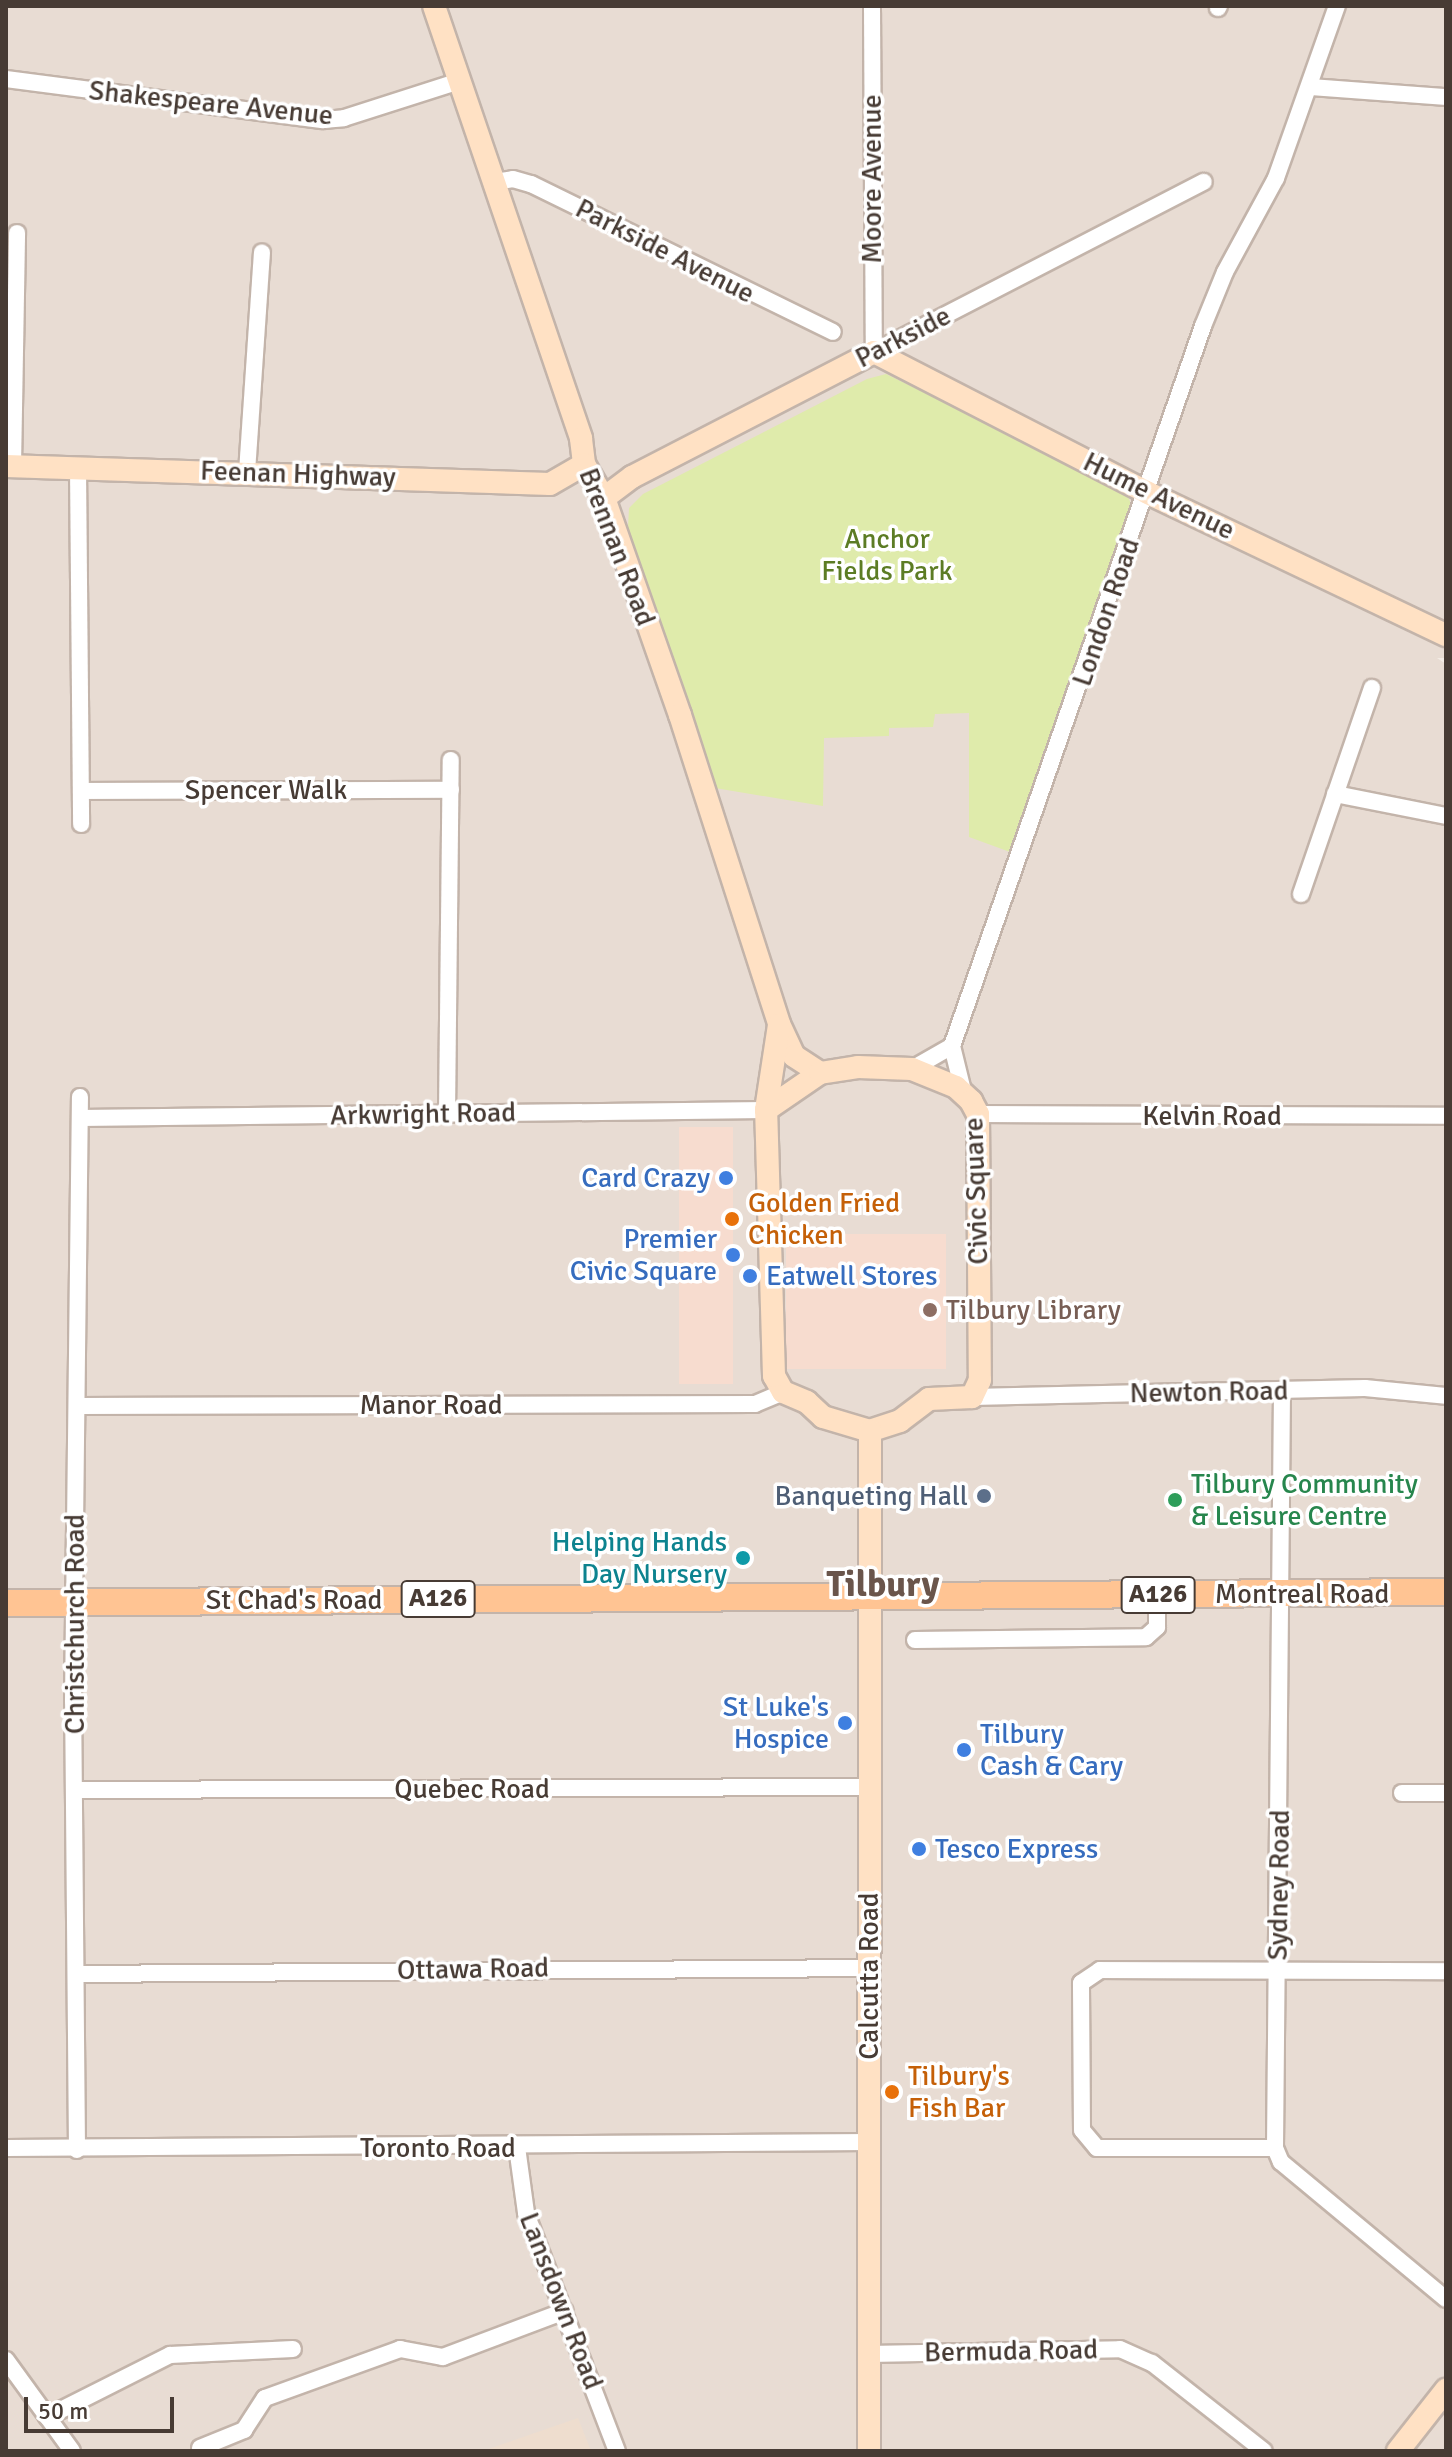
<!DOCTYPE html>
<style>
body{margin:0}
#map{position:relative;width:1452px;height:2457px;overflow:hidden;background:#f4ece5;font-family:Signika,sans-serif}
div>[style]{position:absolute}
.residential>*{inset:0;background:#e8dcd3}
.commercial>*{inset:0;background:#f7dccf;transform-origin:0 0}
.education>*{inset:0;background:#eeddce}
.green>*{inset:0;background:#dfebab}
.roads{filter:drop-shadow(2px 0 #c3b4aa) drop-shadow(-2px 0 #c3b4aa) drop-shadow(0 2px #c3b4aa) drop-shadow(0 -2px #c3b4aa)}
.street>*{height:16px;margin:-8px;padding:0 8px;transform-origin:8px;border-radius:8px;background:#fff}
.secondary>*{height:22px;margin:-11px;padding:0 11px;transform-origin:11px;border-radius:11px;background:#ffe1c4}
.primary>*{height:26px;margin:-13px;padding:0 13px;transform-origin:13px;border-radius:13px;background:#ffc493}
.dots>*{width:22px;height:22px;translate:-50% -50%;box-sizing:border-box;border:4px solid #fff;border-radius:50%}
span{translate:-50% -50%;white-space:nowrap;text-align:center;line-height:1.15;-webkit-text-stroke:7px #fff;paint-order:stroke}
.shield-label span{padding:2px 6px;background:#fff;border:2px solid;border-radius:6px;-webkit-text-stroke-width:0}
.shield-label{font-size:26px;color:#473b34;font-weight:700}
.street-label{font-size:28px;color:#473b34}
.park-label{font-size:28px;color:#5c7c24}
.shop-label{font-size:28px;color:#366cbe}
.right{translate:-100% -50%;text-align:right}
.left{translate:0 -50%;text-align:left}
.food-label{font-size:28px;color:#c56008}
.education-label{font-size:28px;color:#785e54}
.leisure-label{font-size:28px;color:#27864d}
.service-label{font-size:28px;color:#4e5e75}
.culture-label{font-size:28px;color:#0d838f}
.district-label{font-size:36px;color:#6a554b;font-weight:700}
.frame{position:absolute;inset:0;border:8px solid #473b34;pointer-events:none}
.scale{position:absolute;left:24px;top:2397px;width:150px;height:36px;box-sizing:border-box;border:4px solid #473b34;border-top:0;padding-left:10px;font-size:24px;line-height:28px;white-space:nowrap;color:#473b34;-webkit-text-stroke:6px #fff;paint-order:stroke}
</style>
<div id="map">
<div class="residential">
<i style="clip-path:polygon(6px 6px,1446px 6px,1446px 658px,1437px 658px,1446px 664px,1446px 2451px,6px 2451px)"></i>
</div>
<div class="commercial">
<i style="left:733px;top:1127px;width:257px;height:54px;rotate:90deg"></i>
<i style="left:786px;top:1234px;width:160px;height:135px"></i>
</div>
<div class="education">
<i style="clip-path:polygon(578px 2418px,591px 2451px,483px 2451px)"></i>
</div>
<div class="green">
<i style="clip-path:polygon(886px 374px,1125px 490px,1132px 506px,1010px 852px,969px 837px,969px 713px,935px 714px,933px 727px,889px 728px,889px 736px,824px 738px,823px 806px,715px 788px,628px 528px,629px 508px,643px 494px,867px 379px)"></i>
</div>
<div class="roads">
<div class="street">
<i style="left:872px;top:6px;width:346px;rotate:89.7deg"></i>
<i style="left:874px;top:352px;width:371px;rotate:-27.3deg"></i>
<i style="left:1218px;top:8px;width:2px;rotate:-63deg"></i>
<i style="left:6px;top:79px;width:320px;rotate:7.4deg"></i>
<i style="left:323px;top:120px;width:21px;rotate:-5deg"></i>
<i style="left:344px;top:118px;width:121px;rotate:-17.8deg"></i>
<i style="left:1312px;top:87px;width:134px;rotate:4.3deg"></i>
<i style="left:495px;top:182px;width:18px;rotate:-9deg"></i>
<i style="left:513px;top:179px;width:19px;rotate:16deg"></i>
<i style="left:531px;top:184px;width:336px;rotate:26.1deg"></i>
<i style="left:13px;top:466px;width:233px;rotate:-89deg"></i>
<i style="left:78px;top:467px;width:357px;rotate:89.5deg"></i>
<i style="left:247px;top:472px;width:220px;rotate:-86.1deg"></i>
<i style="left:81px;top:791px;width:370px;rotate:-0.2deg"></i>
<i style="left:1335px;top:794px;width:113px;rotate:11.2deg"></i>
<i style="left:1301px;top:894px;width:218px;rotate:-71deg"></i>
<i style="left:952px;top:1046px;width:50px;rotate:76.2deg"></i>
<i style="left:912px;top:1069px;width:46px;rotate:-29.9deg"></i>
<i style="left:952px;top:1046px;width:762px;rotate:-70.78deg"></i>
<i style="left:1203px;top:326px;width:58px;rotate:-67.8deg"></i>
<i style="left:1225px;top:272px;width:107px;rotate:-61.5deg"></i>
<i style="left:1276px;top:178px;width:182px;rotate:-70.5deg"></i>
<i style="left:447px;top:1114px;width:354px;rotate:-89.4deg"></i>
<i style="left:978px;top:1114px;width:468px;rotate:0.2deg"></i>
<i style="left:80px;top:1118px;width:686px;rotate:-0.67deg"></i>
<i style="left:1282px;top:1391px;width:757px;rotate:90.53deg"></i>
<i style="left:1275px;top:2148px;width:15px;rotate:67deg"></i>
<i style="left:1281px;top:2162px;width:214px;rotate:39.7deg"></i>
<i style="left:972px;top:1397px;width:393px;rotate:-1.3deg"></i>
<i style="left:1365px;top:1388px;width:81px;rotate:5.6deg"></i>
<i style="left:77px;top:1406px;width:678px;rotate:-0.17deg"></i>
<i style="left:755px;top:1404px;width:30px;rotate:-23deg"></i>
<i style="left:915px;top:1640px;width:231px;rotate:-0.7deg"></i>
<i style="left:1146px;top:1637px;width:15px;rotate:-42deg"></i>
<i style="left:1157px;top:1627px;width:32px;rotate:-90deg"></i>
<i style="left:74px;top:1790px;width:796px;rotate:-0.22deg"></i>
<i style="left:1402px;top:1793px;width:44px"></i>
<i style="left:76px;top:1974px;width:794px;rotate:-0.43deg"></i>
<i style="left:517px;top:2147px;width:67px;rotate:82.2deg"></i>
<i style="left:526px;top:2213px;width:255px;rotate:69.1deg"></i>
<i style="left:6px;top:2148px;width:864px;rotate:-0.4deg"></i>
<i style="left:1275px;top:2148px;width:178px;rotate:180deg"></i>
<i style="left:1097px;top:2148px;width:23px;rotate:-130deg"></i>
<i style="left:1082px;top:2130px;width:147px;rotate:-90.4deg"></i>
<i style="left:1081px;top:1983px;width:23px;rotate:-34deg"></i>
<i style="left:1100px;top:1970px;width:346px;rotate:0.2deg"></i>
<i style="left:77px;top:2150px;width:449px;rotate:-90.5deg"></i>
<i style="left:73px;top:1701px;width:604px;rotate:-89.34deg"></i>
<i style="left:869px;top:2354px;width:251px;rotate:-1.1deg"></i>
<i style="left:1120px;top:2349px;width:35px;rotate:24deg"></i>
<i style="left:1152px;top:2363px;width:142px;rotate:38.2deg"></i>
<i style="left:6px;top:2360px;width:112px;rotate:54deg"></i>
<i style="left:47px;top:2417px;width:138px;rotate:-26.8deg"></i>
<i style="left:170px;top:2355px;width:123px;rotate:-2.8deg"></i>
<i style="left:200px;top:2448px;width:48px;rotate:-22.2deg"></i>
<i style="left:244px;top:2430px;width:38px;rotate:-57deg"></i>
<i style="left:265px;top:2398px;width:144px;rotate:-19.9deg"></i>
<i style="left:400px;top:2349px;width:44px;rotate:10.5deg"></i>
<i style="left:443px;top:2357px;width:130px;rotate:-20.7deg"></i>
</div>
<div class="secondary">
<i style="left:434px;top:6px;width:457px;rotate:71.2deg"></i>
<i style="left:581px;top:439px;width:25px;rotate:83deg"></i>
<i style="left:584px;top:464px;width:39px;rotate:60deg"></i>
<i style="left:604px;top:498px;width:230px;rotate:70.7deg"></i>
<i style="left:680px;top:715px;width:324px;rotate:72.2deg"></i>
<i style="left:779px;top:1024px;width:35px;rotate:65deg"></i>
<i style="left:794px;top:1056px;width:31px;rotate:33deg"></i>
<i style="left:6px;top:466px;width:544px;rotate:1.9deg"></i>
<i style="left:550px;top:484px;width:39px;rotate:-30deg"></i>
<i style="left:604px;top:498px;width:35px;rotate:-37deg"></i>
<i style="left:632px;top:477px;width:272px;rotate:-27.3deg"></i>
<i style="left:874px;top:352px;width:308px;rotate:27.2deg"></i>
<i style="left:1148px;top:493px;width:330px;rotate:25.5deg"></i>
<i style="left:766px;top:1110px;width:65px;rotate:-34.4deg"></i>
<i style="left:820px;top:1073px;width:38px;rotate:-9deg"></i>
<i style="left:858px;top:1067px;width:54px;rotate:2.1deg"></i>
<i style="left:912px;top:1069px;width:48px;rotate:22.2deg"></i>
<i style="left:956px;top:1087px;width:21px;rotate:43deg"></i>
<i style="left:971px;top:1101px;width:15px;rotate:62deg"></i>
<i style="left:978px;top:1114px;width:266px;rotate:89.6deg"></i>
<i style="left:980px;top:1380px;width:19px;rotate:115deg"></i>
<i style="left:972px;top:1397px;width:43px;rotate:177.3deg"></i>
<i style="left:929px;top:1399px;width:36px;rotate:143deg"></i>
<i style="left:900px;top:1421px;width:32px;rotate:162deg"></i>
<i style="left:870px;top:1431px;width:49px;rotate:-163.4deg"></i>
<i style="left:823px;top:1417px;width:22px;rotate:-137deg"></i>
<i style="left:807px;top:1402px;width:26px;rotate:-157deg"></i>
<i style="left:783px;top:1392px;width:18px;rotate:-119deg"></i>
<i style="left:774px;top:1376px;width:266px;rotate:-91.7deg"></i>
<i style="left:766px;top:1110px;width:86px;rotate:-81.3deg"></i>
<i style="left:869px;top:2451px;width:1020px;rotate:-89.94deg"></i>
<i style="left:1398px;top:2451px;width:78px;rotate:-51.8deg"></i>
</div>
<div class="primary">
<i style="left:6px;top:1603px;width:1440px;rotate:-0.44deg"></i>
</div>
</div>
<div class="dots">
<i style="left:726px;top:1178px;background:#3f7fe0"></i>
<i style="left:732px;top:1219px;background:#e8710a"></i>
<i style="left:733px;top:1255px;background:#3f7fe0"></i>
<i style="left:750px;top:1276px;background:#3f7fe0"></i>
<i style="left:930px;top:1310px;background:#8d6e63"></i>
<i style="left:984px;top:1496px;background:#5c6f8a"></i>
<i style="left:1175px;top:1500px;background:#2e9e5b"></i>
<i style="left:743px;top:1558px;background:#0f9aa8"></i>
<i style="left:845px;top:1723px;background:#3f7fe0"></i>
<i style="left:964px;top:1750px;background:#3f7fe0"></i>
<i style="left:919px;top:1849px;background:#3f7fe0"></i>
<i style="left:892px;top:2092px;background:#e8710a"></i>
</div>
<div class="shield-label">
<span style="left:1158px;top:1595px">A126</span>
<span style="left:438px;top:1599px">A126</span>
</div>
<div class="street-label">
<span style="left:211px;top:103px;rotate:6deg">Shakespeare Avenue</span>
<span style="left:872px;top:179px;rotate:-90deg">Moore Avenue</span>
<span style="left:665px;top:251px;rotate:27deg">Parkside Avenue</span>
<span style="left:903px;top:337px;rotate:-27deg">Parkside</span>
<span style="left:298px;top:474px;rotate:2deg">Feenan Highway</span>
<span style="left:1159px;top:496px;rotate:26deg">Hume Avenue</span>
<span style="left:617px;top:547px;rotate:69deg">Brennan Road</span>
<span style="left:1106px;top:612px;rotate:-71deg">London Road</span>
<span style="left:266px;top:790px">Spencer Walk</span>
<span style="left:423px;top:1114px;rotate:-1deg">Arkwright Road</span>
<span style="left:1212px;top:1116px">Kelvin Road</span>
<span style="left:976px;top:1191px;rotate:-92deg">Civic Square</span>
<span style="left:1209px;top:1392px;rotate:-1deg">Newton Road</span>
<span style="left:431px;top:1405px">Manor Road</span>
<span style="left:1302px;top:1594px">Montreal Road</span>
<span style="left:294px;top:1600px">St Chad's Road</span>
<span style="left:75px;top:1624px;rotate:-90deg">Christchurch Road</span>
<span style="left:472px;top:1789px">Quebec Road</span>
<span style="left:1279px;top:1885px;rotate:-89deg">Sydney Road</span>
<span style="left:473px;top:1969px;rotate:-1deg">Ottawa Road</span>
<span style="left:869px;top:1976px;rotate:-90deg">Calcutta Road</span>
<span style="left:438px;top:2148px">Toronto Road</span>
<span style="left:561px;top:2301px;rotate:69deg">Lansdown Road</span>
<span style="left:1011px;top:2351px;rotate:-1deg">Bermuda Road</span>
</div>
<div class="park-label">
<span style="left:887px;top:555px">Anchor<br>Fields Park</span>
</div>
<div class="shop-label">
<span class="right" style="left:710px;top:1178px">Card Crazy</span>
<span class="right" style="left:717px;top:1255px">Premier<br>Civic Square</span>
<span class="left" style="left:766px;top:1276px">Eatwell Stores</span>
<span class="right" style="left:829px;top:1723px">St Luke's<br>Hospice</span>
<span class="left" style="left:980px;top:1750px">Tilbury<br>Cash &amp; Cary</span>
<span class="left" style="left:935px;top:1849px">Tesco Express</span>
</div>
<div class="food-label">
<span class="left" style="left:748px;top:1219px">Golden Fried<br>Chicken</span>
<span class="left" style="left:908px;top:2092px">Tilbury's<br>Fish Bar</span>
</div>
<div class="education-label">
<span class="left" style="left:946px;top:1310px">Tilbury Library</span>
</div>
<div class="leisure-label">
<span class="left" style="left:1191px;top:1500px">Tilbury Community<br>&amp; Leisure Centre</span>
</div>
<div class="service-label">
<span class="right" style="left:968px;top:1496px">Banqueting Hall</span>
</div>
<div class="culture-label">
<span class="right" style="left:727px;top:1558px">Helping Hands<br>Day Nursery</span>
</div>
<div class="district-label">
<span style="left:883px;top:1585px">Tilbury</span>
</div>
<div class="frame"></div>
<div class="scale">50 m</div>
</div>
